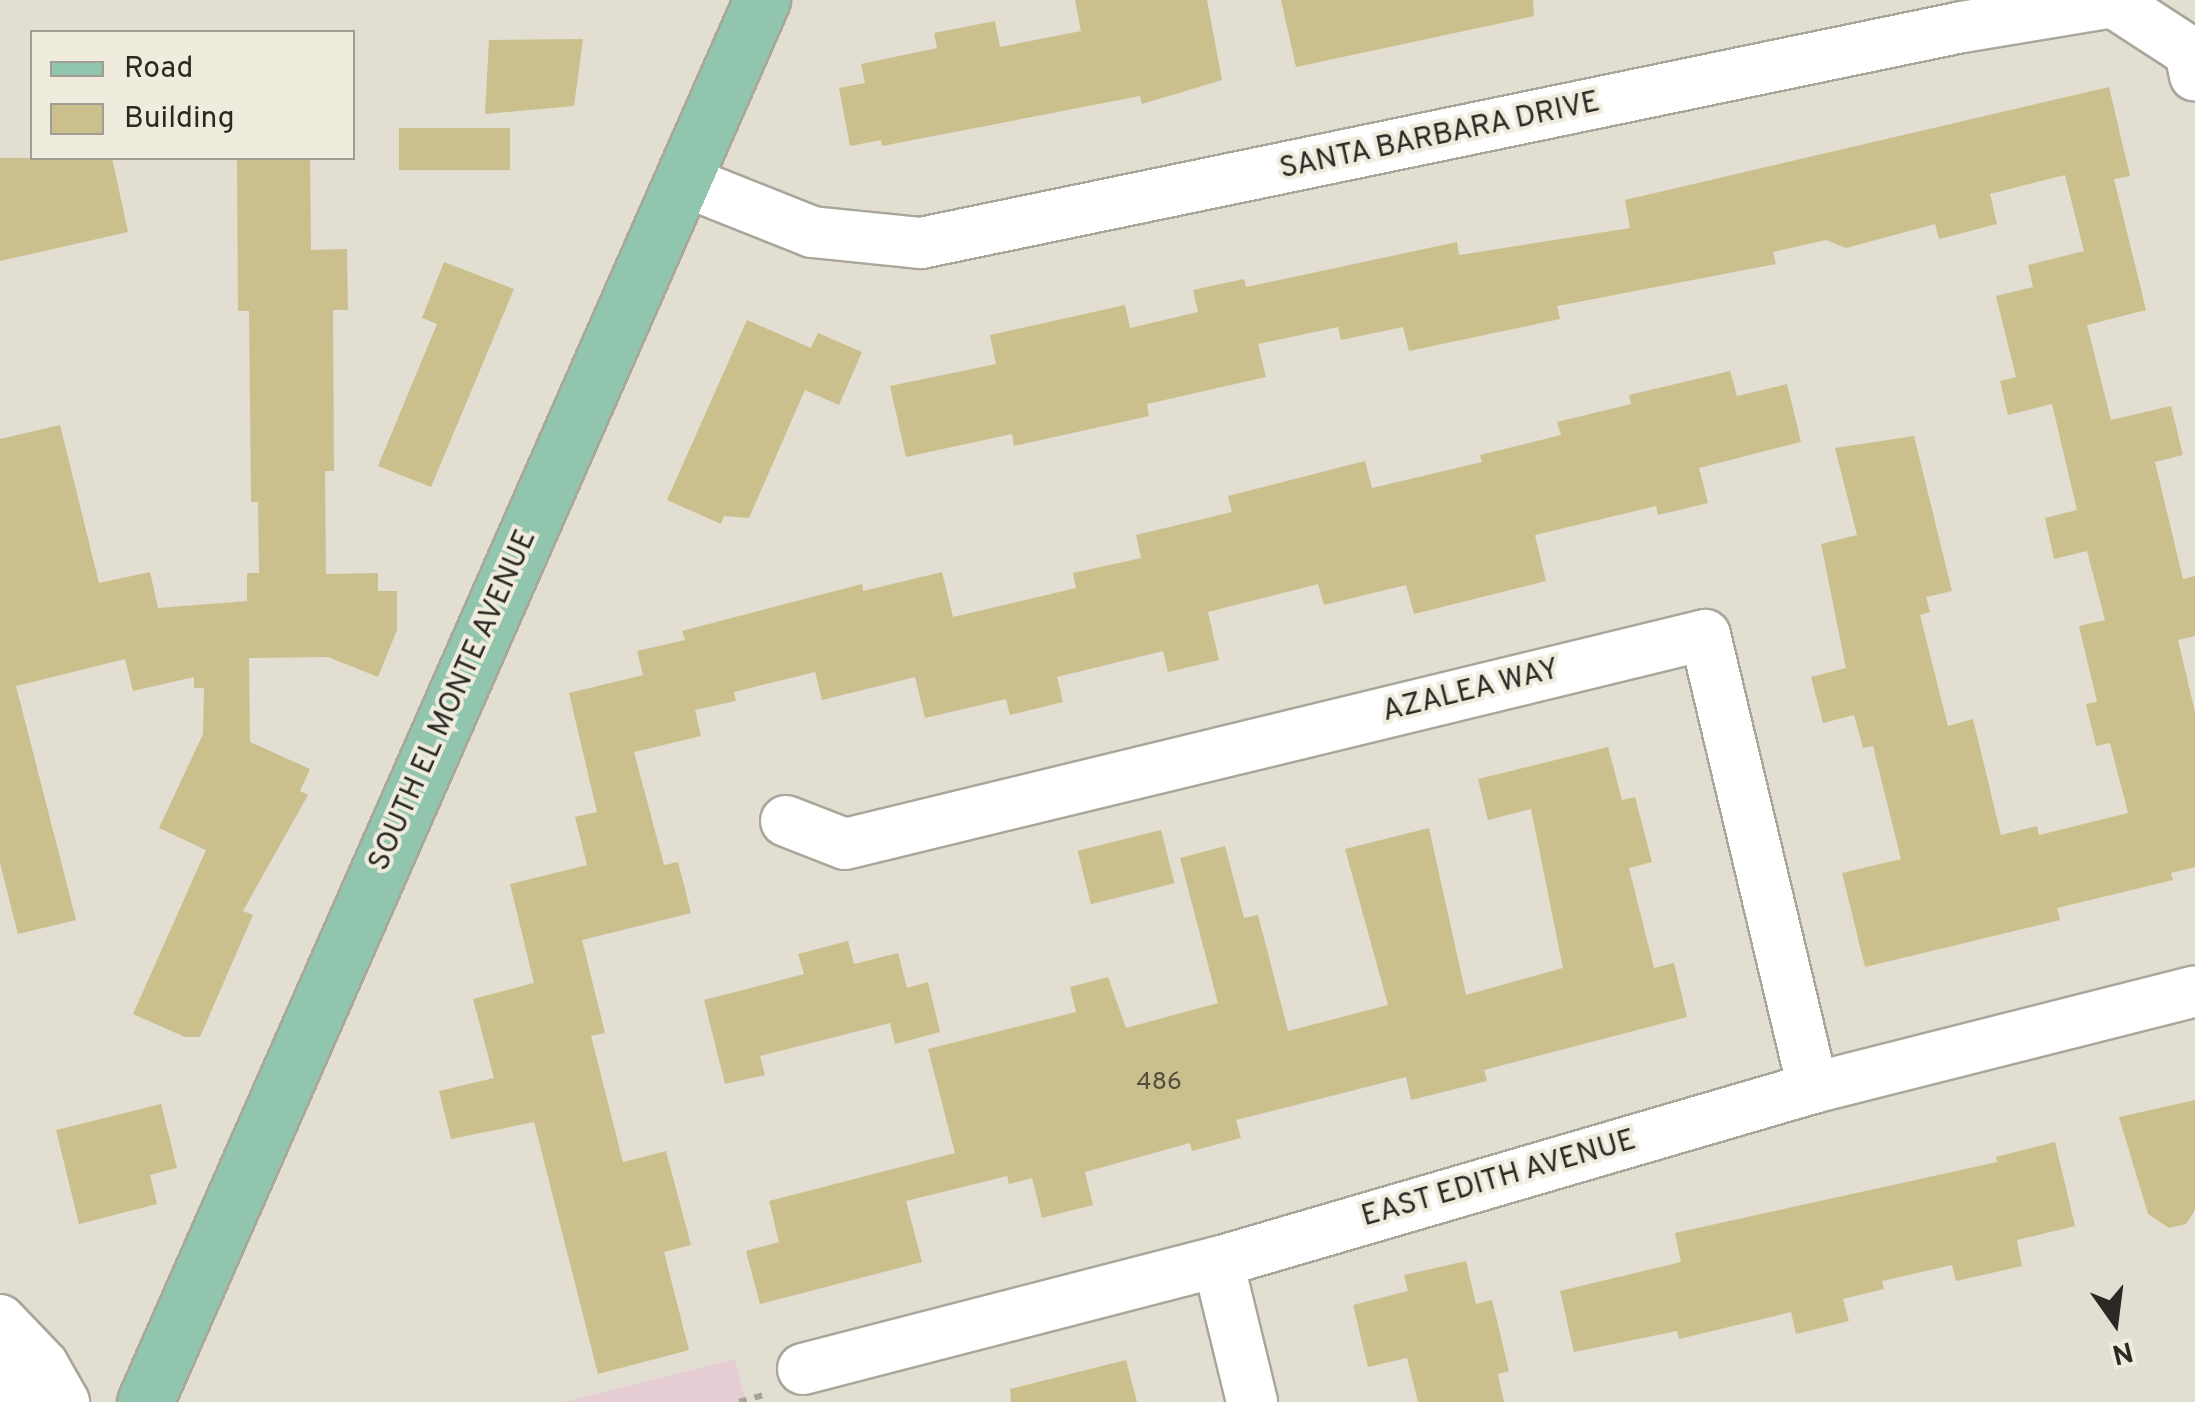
<!DOCTYPE html>
<style>
body{margin:0}
#map{position:relative;width:2195px;height:1402px;overflow:hidden;background:#e2ded1;font-family:Overpass,sans-serif}
div>[style]{position:absolute}
.education>*{inset:0;background:#e6cdd4}
.building>*{inset:0;background:#ccbf8e;transform-origin:0 0}
.path>*{height:6px;margin-top:-3px;transform-origin:0;background:repeating-linear-gradient(90deg,#a6a398 0 8px,transparent 0 16px)}
.roads{filter:drop-shadow(2px 0 #a9a69a) drop-shadow(-2px 0 #a9a69a) drop-shadow(0 2px #a9a69a) drop-shadow(0 -2px #a9a69a)}
.minor>*{height:50px;margin:-25px;padding:0 25px;transform-origin:25px;border-radius:25px;background:#fff}
.major>*{height:55px;margin:-27.5px;padding:0 27.5px;transform-origin:27.5px;border-radius:27.5px;background:#92c5ad}
span{translate:-50% -50%;white-space:nowrap;text-align:center;line-height:1.15;-webkit-text-stroke:8px #efecde;paint-order:stroke}
.number-label{font-size:25px;color:#524e3e}
.number-label span{-webkit-text-stroke-width:0}
.street-label{font-size:30px;color:#2a2924}
.legend{position:absolute;left:30px;top:30px;width:325px;height:130px;box-sizing:border-box;background:#efecde;border:2px solid #a09e94;margin:0;padding:12px 18px;list-style:none;font-size:30px;color:#2a2924}
.legend li{display:flex;align-items:center;gap:20px;height:50px}
.legend b{width:50px;border:2px solid #a09e94}
.north{position:absolute;left:2065px;top:1272px;width:100px;height:100px;-webkit-text-stroke:8px #efecde;paint-order:stroke;rotate:166deg;font-size:28px;font-weight:700;line-height:40px;text-align:center;color:#2a2924}
.north::after{content:'';display:block;margin:auto;width:35px;height:45px;background:#2a2924;clip-path:polygon(50% 0,100% 100%,50% 72%,0 100%)}
</style>
<div id="map">
<div class="education">
<i style="clip-path:polygon(735px 1359px,746px 1402px,565px 1402px)"></i>
</div>
<div class="building">
<i style="clip-path:polygon(1075px 0,1207px 0,1222px 80px,1142px 104px,1140px 96px,882px 146px,881px 140px,850px 146px,839px 88px,865px 83px,861px 64px,937px 48px,934px 33px,995px 21px,1000px 47px,1081px 31px)"></i>
<i style="clip-path:polygon(1281px 0,1533px 0,1534px 16px,1296px 67px)"></i>
<i style="clip-path:polygon(583px 39px,574px 106px,485px 114px,489px 40px)"></i>
<i style="clip-path:polygon(2109px 87px,2130px 176px,2114px 179px,2146px 310px,2087px 325px,2111px 420px,2171px 406px,2183px 455px,2155px 462px,2183px 579px,2195px 576px,2195px 636px,2178px 640px,2195px 712px,2195px 867px,2171px 873px,2173px 880px,2057px 908px,2060px 920px,1865px 967px,1842px 873px,1901px 859px,1873px 746px,1863px 748px,1854px 715px,1823px 723px,1811px 677px,1846px 668px,1821px 544px,1857px 535px,1835px 448px,1914px 436px,1952px 591px,1926px 597px,1930px 612px,1920px 615px,1948px 726px,1973px 719px,2001px 835px,2037px 826px,2039px 835px,2128px 813px,2110px 743px,2096px 746px,2086px 704px,2097px 702px,2079px 626px,2105px 620px,2087px 551px,2054px 559px,2045px 518px,2077px 510px,2052px 404px,2008px 415px,2000px 381px,2016px 377px,1996px 296px,2033px 287px,2028px 265px,2084px 251px,2065px 175px,1990px 194px,1997px 224px,1939px 239px,1935px 224px,1846px 248px,1826px 240px,1773px 252px,1776px 264px,1557px 306px,1560px 319px,1409px 351px,1403px 327px,1341px 340px,1338px 327px,1258px 344px,1266px 377px,1147px 404px,1149px 416px,1014px 446px,1012px 434px,906px 457px,890px 386px,996px 364px,990px 335px,1125px 305px,1130px 328px,1198px 312px,1193px 290px,1244px 279px,1246px 287px,1457px 242px,1459px 255px,1630px 228px,1625px 200px)"></i>
<i style="left:510px;top:128px;width:42px;height:111px;rotate:90deg"></i>
<i style="clip-path:polygon(0 158px,112px 158px,128px 232px,0 261px)"></i>
<i style="clip-path:polygon(237px 158px,310px 158px,311px 250px,347px 249px,348px 310px,333px 310px,334px 471px,325px 471px,326px 574px,378px 573px,378px 591px,397px 591px,397px 630px,378px 677px,328px 657px,249px 658px,250px 742px,310px 769px,300px 791px,308px 795px,243px 911px,253px 915px,200px 1037px,185px 1037px,133px 1014px,206px 850px,159px 828px,203px 734px,204px 688px,194px 688px,194px 677px,133px 691px,125px 659px,16px 686px,76px 920px,18px 934px,0 863px,0 439px,60px 425px,99px 583px,150px 572px,158px 608px,247px 601px,247px 573px,259px 573px,258px 502px,251px 502px,249px 311px,238px 311px)"></i>
<i style="clip-path:polygon(444px 262px,514px 289px,431px 487px,378px 466px,437px 324px,422px 318px)"></i>
<i style="clip-path:polygon(747px 320px,811px 348px,818px 333px,862px 352px,839px 405px,805px 390px,749px 518px,724px 516px,721px 524px,667px 500px)"></i>
<i style="clip-path:polygon(1730px 371px,1737px 396px,1787px 384px,1801px 442px,1699px 468px,1708px 503px,1658px 515px,1656px 506px,1535px 535px,1546px 581px,1414px 614px,1406px 585px,1324px 605px,1318px 584px,1208px 612px,1219px 660px,1168px 672px,1163px 651px,1057px 677px,1063px 702px,1010px 715px,1006px 699px,925px 718px,915px 677px,822px 700px,815px 672px,734px 692px,736px 701px,695px 710px,701px 736px,634px 752px,664px 865px,678px 862px,691px 913px,582px 940px,605px 1033px,591px 1036px,623px 1162px,666px 1151px,691px 1245px,664px 1252px,689px 1350px,598px 1374px,534px 1122px,451px 1139px,439px 1091px,494px 1078px,473px 999px,534px 983px,510px 884px,587px 865px,575px 817px,597px 812px,569px 693px,643px 675px,637px 651px,685px 640px,682px 631px,862px 584px,863px 591px,942px 572px,953px 617px,1076px 588px,1073px 573px,1141px 558px,1136px 535px,1232px 512px,1228px 496px,1365px 461px,1372px 488px,1482px 462px,1480px 455px,1561px 435px,1557px 422px,1631px 404px,1629px 395px)"></i>
<i style="clip-path:polygon(1608px 747px,1622px 800px,1635px 797px,1652px 862px,1629px 868px,1654px 968px,1674px 963px,1687px 1017px,1484px 1070px,1487px 1081px,1411px 1100px,1406px 1077px,1236px 1120px,1241px 1138px,1192px 1151px,1190px 1143px,1085px 1172px,1093px 1205px,1042px 1218px,1032px 1178px,1009px 1184px,1007px 1176px,906px 1201px,922px 1262px,760px 1304px,746px 1251px,779px 1242px,769px 1201px,955px 1153px,928px 1049px,1076px 1012px,1070px 987px,1108px 977px,1126px 1028px,1218px 1003px,1180px 858px,1225px 846px,1244px 918px,1258px 915px,1288px 1031px,1388px 1005px,1345px 849px,1429px 828px,1466px 995px,1563px 968px,1531px 809px,1488px 820px,1478px 779px)"></i>
<i style="left:1161px;top:830px;width:55px;height:86px;rotate:76deg"></i>
<i style="clip-path:polygon(848px 941px,854px 964px,898px 953px,907px 988px,928px 982px,940px 1032px,895px 1044px,890px 1023px,760px 1056px,765px 1075px,725px 1084px,704px 1000px,804px 974px,798px 954px)"></i>
<i style="clip-path:polygon(2195px 1100px,2195px 1210px,2186px 1224px,2169px 1228px,2148px 1214px,2119px 1117px)"></i>
<i style="clip-path:polygon(161px 1104px,177px 1168px,150px 1175px,157px 1204px,79px 1224px,56px 1130px)"></i>
<i style="clip-path:polygon(2055px 1142px,2075px 1226px,2017px 1240px,2022px 1266px,1956px 1281px,1952px 1265px,1882px 1281px,1884px 1289px,1843px 1299px,1849px 1321px,1796px 1334px,1791px 1312px,1679px 1339px,1677px 1331px,1574px 1352px,1560px 1291px,1681px 1262px,1675px 1233px,1997px 1162px,1996px 1157px)"></i>
<i style="clip-path:polygon(1466px 1261px,1476px 1304px,1492px 1300px,1509px 1371px,1498px 1374px,1504px 1402px,1418px 1402px,1407px 1358px,1368px 1367px,1353px 1305px,1408px 1291px,1404px 1275px)"></i>
<i style="clip-path:polygon(1126px 1360px,1137px 1402px,1011px 1402px,1010px 1389px)"></i>
</div>
<div class="path">
<i style="left:739px;top:1402px;width:29px;rotate:-16deg"></i>
</div>
<div class="roads">
<div class="minor">
<i style="left:684px;top:181px;width:138px;rotate:21.7deg"></i>
<i style="left:812px;top:232px;width:110px;rotate:5.8deg"></i>
<i style="left:921px;top:243px;width:1063px;rotate:-11.72deg"></i>
<i style="left:1962px;top:27px;width:153px;rotate:-9.4deg"></i>
<i style="left:2113px;top:2px;width:92px;rotate:33deg"></i>
<i style="left:2190px;top:52px;width:24px;rotate:78deg"></i>
<i style="left:786px;top:821px;width:63px;rotate:21.3deg"></i>
<i style="left:845px;top:844px;width:885px;rotate:-13.66deg"></i>
<i style="left:1705px;top:635px;width:466px;rotate:76.6deg"></i>
<i style="left:1218px;top:1262px;width:144px;rotate:76.3deg"></i>
<i style="left:0;top:1320px;width:62px;rotate:46.3deg"></i>
<i style="left:43px;top:1365px;width:43px;rotate:60.4deg"></i>
<i style="left:0;top:1333px;width:71px;rotate:76.9deg"></i>
<i style="left:803px;top:1369px;width:429px;rotate:-14.5deg"></i>
<i style="left:1218px;top:1262px;width:620px;rotate:-16.3deg"></i>
<i style="left:1813px;top:1088px;width:394px;rotate:-14.2deg"></i>
</div>
<div class="major">
<i style="left:145px;top:1402px;width:1532px;rotate:-66.25deg"></i>
</div>
</div>
<div class="number-label">
<span style="left:1159px;top:1083px">486</span>
</div>
<div class="street-label">
<span style="left:1440px;top:137px;rotate:-12deg">SANTA BARBARA DRIVE</span>
<span style="left:1471px;top:692px;rotate:-14deg">AZALEA WAY</span>
<span style="left:454px;top:701px;rotate:-66deg">SOUTH EL MONTE AVENUE</span>
<span style="left:1499px;top:1180px;rotate:-16deg">EAST EDITH AVENUE</span>
</div>
<ul class="legend">
<li><b style="height:12px;background:#92c5ad"></b>Road</li>
<li><b style="height:28px;background:#ccbf8e"></b>Building</li>
</ul>
<div class="north">N</div>
</div>
